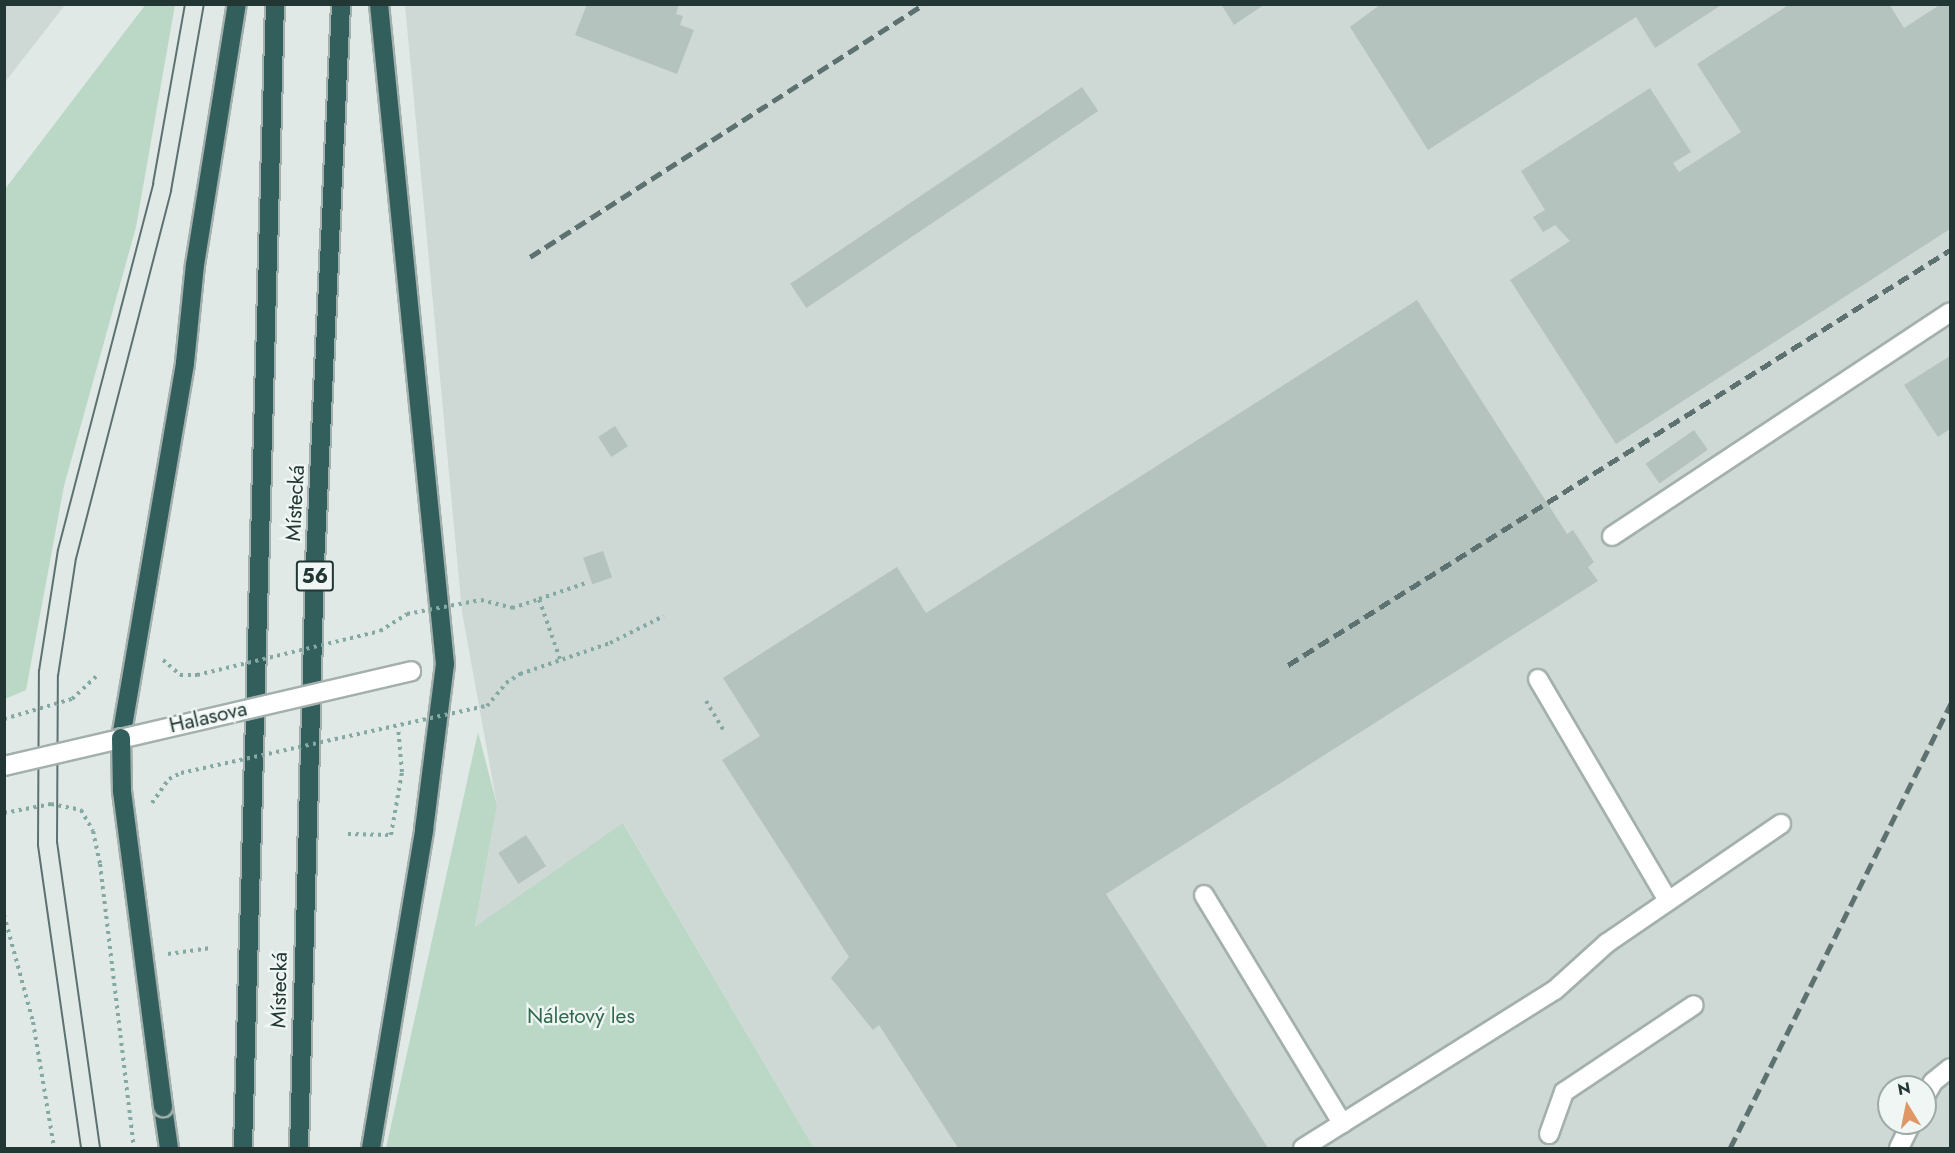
<!DOCTYPE html>
<meta charset="utf-8">
<style>
body{margin:0}
#map{position:relative;width:1955px;height:1153px;overflow:hidden;background:#e0e9e6;font-family:Jost,sans-serif}
div>[style]{position:absolute}
.built>*{inset:0;background:#ced8d5}
.green>*{inset:0;background:#bbd8c7}
.building>*{inset:0;background:#b5c3bf;transform-origin:0 0}
.path>*{height:4px;margin-top:-2px;transform-origin:0;background:repeating-linear-gradient(90deg,#84a9a2 0 3px,transparent 0 7.5px)}
.roads{filter:drop-shadow(2px 0 #a3b0ad) drop-shadow(-2px 0 #a3b0ad) drop-shadow(0 2px #a3b0ad) drop-shadow(0 -2px #a3b0ad)}
.minor>*{height:18px;margin:-9px;padding:0 9px;transform-origin:9px;border-radius:9px;background:#fff}
.highway>*{height:18px;margin:-9px;padding:0 9px;transform-origin:9px;border-radius:9px;background:#325f5c}
.tram>*{height:1.5px;margin:-0.75px;padding:0 0.75px;transform-origin:0.75px;border-radius:0.75px;background:#5d7270}
.rail>*{height:4.5px;margin-top:-2.25px;transform-origin:0;background:repeating-linear-gradient(90deg,#5d7270 0 12px,transparent 0 18px)}
.path-bridge>*{height:4px;margin-top:-2px;transform-origin:0;background:repeating-linear-gradient(90deg,#84a9a2 0 3px,transparent 0 7.5px)}
.bridges{filter:drop-shadow(2px 0 #a3b0ad) drop-shadow(-2px 0 #a3b0ad) drop-shadow(0 2px #a3b0ad) drop-shadow(0 -2px #a3b0ad)}
.minor-bridge>*{height:18px;margin:-9px;padding:0 9px;transform-origin:9px;border-radius:9px;background:#fff}
.highway-bridge>*{height:18px;margin:-9px;padding:0 9px;transform-origin:9px;border-radius:9px;background:#325f5c}
span{translate:-50% -50%;white-space:nowrap;text-align:center;line-height:1.15;-webkit-text-stroke:4.5px #eff6f3;paint-order:stroke}
.shield-label span{padding:2px 4px;background:#eff6f3;border:2px solid;border-radius:4px;-webkit-text-stroke-width:0}
.shield-label{font-size:20px;color:#223734;font-weight:700}
.street-label{font-size:21px;color:#223734}
.park-label{font-size:21px;color:#32684f}
.frame{position:absolute;inset:0;border:6px solid #223734;pointer-events:none}
.north{position:absolute;left:1877px;top:1075px;width:60px;height:60px;box-sizing:border-box;background:#eff6f3;border:2px solid #9daaa7;border-radius:50%;rotate:350deg;font-size:16px;font-weight:700;line-height:24px;text-align:center;color:#223734}
.north::after{content:'';display:block;margin:auto;width:21px;height:27px;background:#e19665;clip-path:polygon(50% 0,100% 100%,50% 72%,0 100%)}
</style>
<div id="map">
<div class="built">
<i style="clip-path:polygon(5px 4px,65px 5px,5px 82px,4px 5px)"></i>
<i style="clip-path:polygon(evenodd,405px 5px,1950px 5px,1950px 1148px,814px 1148px,624px 824px,475px 928px,497px 805px,462px 612px,405px 5px,1889px 1087px,1925px 1087px,1925px 1123px,1889px 1123px,1889px 1087px)"></i>
</div>
<div class="green">
<i style="clip-path:polygon(146px 4px,175px 5px,136px 227px,64px 486px,26px 690px,5px 699px,5px 189px)"></i>
<i style="clip-path:polygon(478px 732px,497px 805px,475px 927px,623px 823px,814px 1148px,386px 1148px)"></i>
</div>
<div class="building">
<i style="clip-path:polygon(587px 4px,679px 4px,676px 14px,683px 16px,680px 25px,694px 30px,677px 74px,575px 35px)"></i>
<i style="clip-path:polygon(1221px 4px,1265px 4px,1234px 25px)"></i>
<i style="clip-path:polygon(1381px 4px,1723px 4px,1655px 48px,1636px 17px,1428px 150px,1350px 27px)"></i>
<i style="clip-path:polygon(1790px 4px,1889px 4px,1904px 28px,1941px 4px,1950px 4px,1950px 229px,1616px 444px,1510px 280px,1570px 241px,1555px 225px,1543px 232px,1533px 217px,1545px 210px,1521px 171px,1650px 88px,1691px 152px,1673px 163px,1679px 172px,1741px 132px,1697px 64px)"></i>
<i style="left:1082px;top:87px;width:29px;height:352px;rotate:56deg"></i>
<i style="clip-path:polygon(1417px 300px,1567px 534px,1573px 530px,1594px 562px,1588px 567px,1598px 581px,1106px 894px,1268px 1148px,958px 1148px,879px 1025px,873px 1030px,831px 978px,849px 957px,722px 760px,760px 736px,723px 678px,897px 567px,926px 613px)"></i>
<i style="clip-path:polygon(1950px 356px,1950px 429px,1938px 437px,1904px 385px)"></i>
<i style="left:615px;top:426px;width:24px;height:20px;rotate:57deg"></i>
<i style="left:1694px;top:430px;width:24px;height:59px;rotate:55deg"></i>
<i style="left:603px;top:551px;width:28px;height:21px;rotate:71deg"></i>
<i style="left:526px;top:835px;width:37px;height:33px;rotate:57deg"></i>
</div>
<div class="path">
<i style="left:560px;top:659px;width:64px;rotate:-109.3deg"></i>
<i style="left:539px;top:599px;width:50px;rotate:-18.8deg"></i>
<i style="left:706px;top:701px;width:37px;rotate:59deg"></i>
<i style="left:348px;top:834px;width:43px;rotate:1.3deg"></i>
<i style="left:391px;top:835px;width:64px;rotate:-80.1deg"></i>
<i style="left:402px;top:772px;width:45px;rotate:-95.1deg"></i>
<i style="left:100px;top:864px;width:286px;rotate:83.2deg"></i>
<i style="left:4px;top:915px;width:111px;rotate:74.8deg"></i>
<i style="left:33px;top:1022px;width:128px;rotate:80.5deg"></i>
<i style="left:168px;top:954px;width:43px;rotate:-7.9deg"></i>
</div>
<div class="roads">
<div class="minor">
<i style="left:1612px;top:536px;width:405px;rotate:-33.5deg"></i>
<i style="left:1538px;top:679px;width:257px;rotate:59.6deg"></i>
<i style="left:1204px;top:895px;width:267px;rotate:58.8deg"></i>
<i style="left:1925px;top:1096px;width:16px;rotate:-60deg"></i>
<i style="left:1933px;top:1082px;width:22px;rotate:-39deg"></i>
<i style="left:1549px;top:1134px;width:45px;rotate:-70.3deg"></i>
<i style="left:1564px;top:1092px;width:156px;rotate:-33.8deg"></i>
<i style="left:1303px;top:1148px;width:297px;rotate:-32.1deg"></i>
<i style="left:1555px;top:990px;width:70px;rotate:-42.1deg"></i>
<i style="left:1607px;top:943px;width:211px;rotate:-34.4deg"></i>
<i style="left:1899px;top:1148px;width:28px;rotate:-64deg"></i>
</div>
<div class="highway">
<i style="left:121px;top:738px;width:380px;rotate:-80.3deg"></i>
<i style="left:185px;top:363px;width:99px;rotate:-84.2deg"></i>
<i style="left:195px;top:265px;width:264px;rotate:-80.9deg"></i>
<i style="left:163px;top:1107px;width:41px;rotate:81.7deg"></i>
<i style="left:243px;top:1148px;width:1144px;rotate:-88.4deg"></i>
<i style="left:299px;top:1148px;width:584px;rotate:-88.43deg"></i>
<i style="left:315px;top:564px;width:561px;rotate:-87.34deg"></i>
<i style="left:371px;top:1148px;width:322px;rotate:-80.5deg"></i>
<i style="left:424px;top:830px;width:167px;rotate:-82.8deg"></i>
<i style="left:445px;top:664px;width:663px;rotate:-95.71deg"></i>
</div>
</div>
<div class="tram">
<i style="left:81px;top:1148px;width:305px;rotate:-98.1deg"></i>
<i style="left:38px;top:846px;width:175px;rotate:-89.7deg"></i>
<i style="left:39px;top:671px;width:122px;rotate:-81.1deg"></i>
<i style="left:58px;top:550px;width:378px;rotate:-75.4deg"></i>
<i style="left:153px;top:184px;width:183px;rotate:-79.9deg"></i>
<i style="left:100px;top:1148px;width:308px;rotate:-98deg"></i>
<i style="left:57px;top:843px;width:167px;rotate:-89.7deg"></i>
<i style="left:58px;top:676px;width:118px;rotate:-81.3deg"></i>
<i style="left:76px;top:559px;width:380px;rotate:-75.5deg"></i>
<i style="left:171px;top:191px;width:190px;rotate:-80deg"></i>
</div>
<div class="rail">
<i style="left:530px;top:257px;width:468px;rotate:-32.7deg"></i>
<i style="left:1288px;top:665px;width:781px;rotate:-32.08deg"></i>
<i style="left:1730px;top:1148px;width:496px;rotate:-63.6deg"></i>
</div>
<div class="path-bridge">
<i style="left:163px;top:660px;width:23px;rotate:41deg"></i>
<i style="left:180px;top:675px;width:17px"></i>
<i style="left:197px;top:675px;width:188px;rotate:-13.5deg"></i>
<i style="left:380px;top:631px;width:32px;rotate:-32deg"></i>
<i style="left:407px;top:614px;width:75px;rotate:-10.7deg"></i>
<i style="left:481px;top:600px;width:32px;rotate:14deg"></i>
<i style="left:512px;top:608px;width:28px;rotate:-18deg"></i>
<i style="left:4px;top:719px;width:71px;rotate:-16.4deg"></i>
<i style="left:72px;top:699px;width:37px;rotate:-43deg"></i>
<i style="left:152px;top:803px;width:29px;rotate:-55deg"></i>
<i style="left:169px;top:779px;width:13px;rotate:-27deg"></i>
<i style="left:181px;top:773px;width:313px;rotate:-12.4deg"></i>
<i style="left:487px;top:706px;width:30px;rotate:-50deg"></i>
<i style="left:506px;top:683px;width:17px;rotate:-33deg"></i>
<i style="left:520px;top:674px;width:95px;rotate:-19deg"></i>
<i style="left:610px;top:643px;width:60px;rotate:-26.6deg"></i>
<i style="left:4px;top:813px;width:48px;rotate:-10.8deg"></i>
<i style="left:51px;top:804px;width:31px;rotate:11deg"></i>
<i style="left:81px;top:810px;width:24px;rotate:60deg"></i>
<i style="left:93px;top:831px;width:34px;rotate:78deg"></i>
</div>
<div class="bridges">
<div class="minor-bridge">
<i style="left:4px;top:766px;width:418px;rotate:-13.1deg"></i>
</div>
<div class="highway-bridge">
<i style="left:121px;top:738px;width:53px;rotate:88.9deg"></i>
<i style="left:122px;top:791px;width:319px;rotate:82.6deg"></i>
</div>
</div>
<div class="shield-label">
<span style="left:315px;top:576px">56</span>
</div>
<div class="street-label">
<span style="left:295px;top:503px;rotate:-87deg">Místecká</span>
<span style="left:208px;top:717px;rotate:-13deg">Halasova</span>
<span style="left:279px;top:990px;rotate:-89deg">Místecká</span>
</div>
<div class="park-label">
<span style="left:581px;top:1016px">Náletový les</span>
</div>
<div class="frame"></div>
<div class="north">N</div>
</div>
